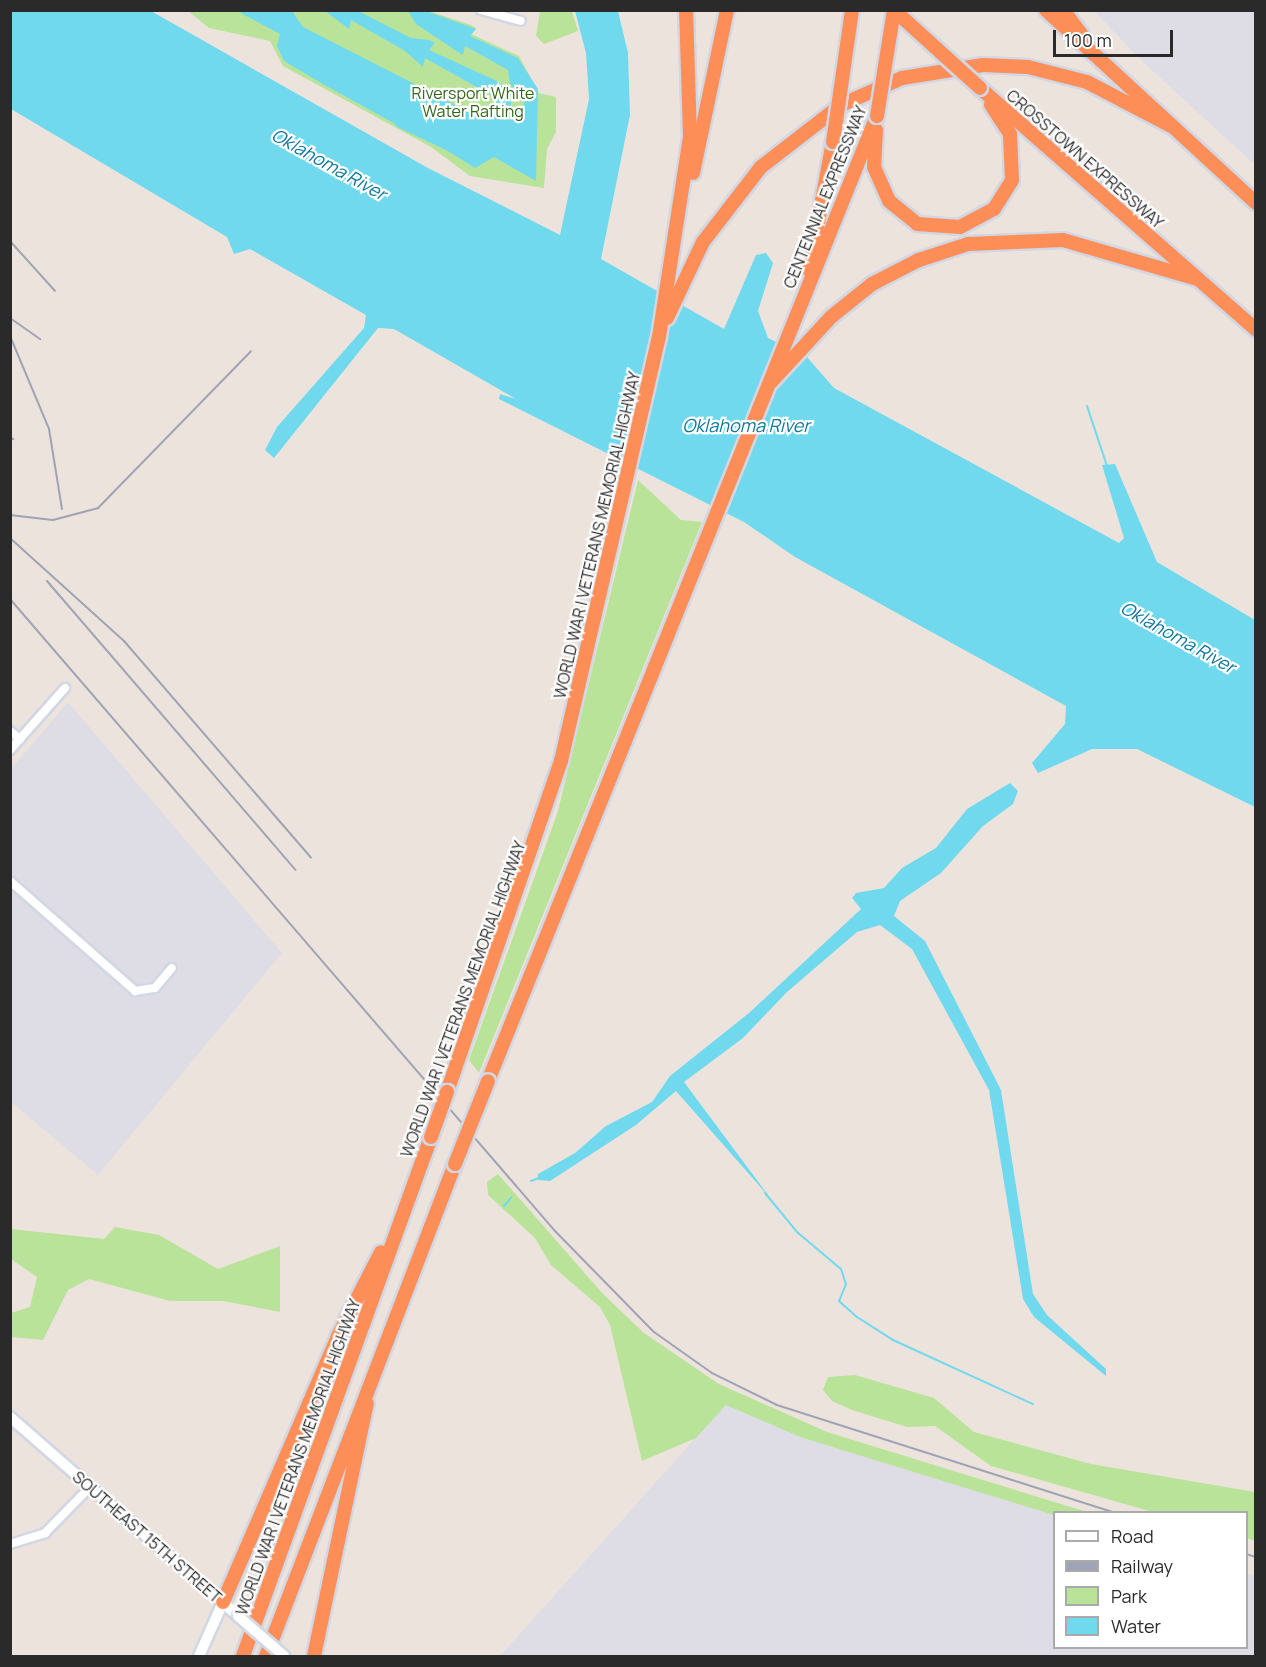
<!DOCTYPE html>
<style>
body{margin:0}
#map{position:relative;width:1266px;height:1667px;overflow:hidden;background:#ece4dc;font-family:Manrope,sans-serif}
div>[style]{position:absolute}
.industrial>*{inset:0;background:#dedde5}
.green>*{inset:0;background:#b9e399}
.water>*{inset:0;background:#70d9ee}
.stream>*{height:2px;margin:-1px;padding:0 1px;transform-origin:1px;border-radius:1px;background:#70d9ee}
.canal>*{height:8px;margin:-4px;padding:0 4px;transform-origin:4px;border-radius:4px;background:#70d9ee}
.roads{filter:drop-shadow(2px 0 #d2d7e3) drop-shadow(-2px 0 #d2d7e3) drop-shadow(0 2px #d2d7e3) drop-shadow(0 -2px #d2d7e3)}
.minor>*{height:8px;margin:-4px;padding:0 4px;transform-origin:4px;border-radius:4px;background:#fff}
.secondary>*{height:10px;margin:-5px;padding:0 5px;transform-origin:5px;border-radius:5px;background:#fff}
.motorway>*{height:14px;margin:-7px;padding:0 7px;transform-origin:7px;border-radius:7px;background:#fd8e57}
.rail>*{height:2px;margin:-1px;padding:0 1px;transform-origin:1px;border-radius:1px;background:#9fa4b5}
.bridges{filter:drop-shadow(2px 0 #d2d7e3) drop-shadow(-2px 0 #d2d7e3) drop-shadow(0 2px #d2d7e3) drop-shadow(0 -2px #d2d7e3)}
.secondary-bridge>*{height:10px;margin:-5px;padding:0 5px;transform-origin:5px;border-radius:5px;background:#fff}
.motorway-bridge>*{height:14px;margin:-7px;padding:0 7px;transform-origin:7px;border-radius:7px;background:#fd8e57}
span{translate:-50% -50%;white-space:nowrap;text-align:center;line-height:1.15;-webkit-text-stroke:4.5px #fff;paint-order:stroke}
.park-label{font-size:16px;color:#32671a}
.street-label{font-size:16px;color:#2a2a2a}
.water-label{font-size:18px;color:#0e789b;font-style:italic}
.frame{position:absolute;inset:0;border:12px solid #2a2a2a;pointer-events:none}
.legend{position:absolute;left:1053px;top:1511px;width:195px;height:138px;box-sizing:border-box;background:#fff;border:2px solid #aaa;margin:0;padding:8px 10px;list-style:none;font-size:18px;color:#2a2a2a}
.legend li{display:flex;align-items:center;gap:12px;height:30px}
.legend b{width:30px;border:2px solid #aaa}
.scale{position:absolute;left:1053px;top:30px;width:120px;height:27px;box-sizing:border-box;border:3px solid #2a2a2a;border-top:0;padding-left:8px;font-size:18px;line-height:21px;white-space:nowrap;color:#2a2a2a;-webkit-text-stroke:4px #fff;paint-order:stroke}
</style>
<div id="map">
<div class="industrial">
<i style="clip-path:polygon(1094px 11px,1255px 11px,1255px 165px,1143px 62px)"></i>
<i style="clip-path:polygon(68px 702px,282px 953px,98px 1175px,11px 1102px,11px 769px)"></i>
<i style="clip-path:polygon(726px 1404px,800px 1437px,1054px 1514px,1054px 1648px,1246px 1648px,1247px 1573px,1255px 1576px,1255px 1656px,500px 1656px)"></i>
</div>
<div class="green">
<i style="clip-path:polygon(188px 11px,429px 11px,471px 25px,476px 28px,471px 34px,519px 56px,539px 93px,556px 97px,556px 132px,547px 149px,544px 188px,470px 176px,431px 147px,283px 66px,270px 41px,209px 28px)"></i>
<i style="clip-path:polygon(540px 11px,572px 11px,578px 31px,544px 44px,536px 36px)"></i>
<i style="clip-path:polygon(638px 480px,681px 520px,702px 522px,479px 1073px,469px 1060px,558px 811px)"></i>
<i style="clip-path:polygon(498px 1174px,603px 1294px,644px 1333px,719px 1384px,827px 1432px,1087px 1512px,1054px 1515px,800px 1437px,726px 1405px,696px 1438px,642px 1461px,610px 1325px,600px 1307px,551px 1265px,535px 1238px,488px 1195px,487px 1182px)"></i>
<i style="clip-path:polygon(115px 1227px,159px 1235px,218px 1269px,280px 1246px,280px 1312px,223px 1301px,170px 1301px,89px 1279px,68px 1290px,43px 1340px,12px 1337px,11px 1313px,30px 1307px,37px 1277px,11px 1259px,11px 1229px,104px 1239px)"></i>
<i style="clip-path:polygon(855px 1375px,934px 1398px,974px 1432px,1091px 1464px,1255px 1492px,1255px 1541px,1247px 1538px,1246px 1512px,1153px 1512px,991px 1466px,935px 1426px,907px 1427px,852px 1410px,832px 1401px,823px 1390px,828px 1377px)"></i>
</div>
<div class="water">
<i style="clip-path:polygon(11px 11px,151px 11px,428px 168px,560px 235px,589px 99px,586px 53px,575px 11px,618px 11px,628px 53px,630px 115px,601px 259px,724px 329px,756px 255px,766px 253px,773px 263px,758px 311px,768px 338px,807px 357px,834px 388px,1119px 543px,1124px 538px,1102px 465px,1115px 464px,1157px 562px,1255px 620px,1255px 807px,1137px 749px,1092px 749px,1038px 773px,1032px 763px,1065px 724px,1066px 706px,795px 557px,744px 522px,499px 399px,500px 394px,516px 399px,394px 329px,378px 328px,274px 458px,265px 450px,277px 427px,364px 328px,366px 315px,250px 249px,234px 254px,227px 237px,11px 109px)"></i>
<i style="clip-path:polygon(237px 11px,292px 11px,303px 27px,483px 119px,500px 112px,491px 95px,425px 58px,423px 67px,405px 51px,351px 20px,349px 29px,325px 11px,358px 11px,411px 38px,429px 40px,435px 43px,429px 50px,499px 82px,511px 100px,511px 115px,519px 107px,523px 113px,524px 98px,510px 84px,508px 70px,465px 46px,463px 55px,458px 52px,416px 24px,408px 11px,426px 11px,476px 29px,470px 36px,518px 58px,538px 89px,536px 181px,494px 157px,475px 168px,402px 122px,399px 126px,321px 83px,284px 61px,277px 46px,280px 34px)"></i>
<i style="clip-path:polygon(1010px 783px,1018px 791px,1013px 804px,983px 826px,941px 873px,900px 901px,894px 916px,925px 941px,1001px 1090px,1033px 1294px,1047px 1315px,1106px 1369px,1106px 1376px,1034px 1317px,1023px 1299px,989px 1090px,912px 949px,880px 925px,857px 932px,787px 992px,743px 1038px,684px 1082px,771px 1199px,676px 1091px,636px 1125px,550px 1181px,538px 1180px,538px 1174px,575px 1153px,606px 1126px,652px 1102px,670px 1076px,749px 1013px,861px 909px,852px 898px,856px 893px,884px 888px,902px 868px,936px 848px,967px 809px)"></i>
</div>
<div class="stream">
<i style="left:1087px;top:406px;width:63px;rotate:71.6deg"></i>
<i style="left:531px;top:1181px;width:9px;rotate:-21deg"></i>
<i style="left:765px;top:1193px;width:50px;rotate:50.6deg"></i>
<i style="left:797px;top:1232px;width:57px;rotate:40.1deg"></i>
<i style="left:841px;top:1269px;width:16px;rotate:72deg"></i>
<i style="left:846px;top:1284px;width:18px;rotate:112deg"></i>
<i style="left:839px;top:1301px;width:24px;rotate:42deg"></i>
<i style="left:857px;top:1317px;width:43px;rotate:32.6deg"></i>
<i style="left:893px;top:1340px;width:154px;rotate:24.6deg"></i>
<i style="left:504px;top:1206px;width:11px;rotate:-49deg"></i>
</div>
<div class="canal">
<i style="left:392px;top:115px;width:12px;rotate:48deg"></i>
<i style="left:400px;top:124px;width:80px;rotate:25.3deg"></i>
</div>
<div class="roads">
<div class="minor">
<i style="left:481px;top:10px;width:41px;rotate:15.4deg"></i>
<i style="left:10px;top:731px;width:13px;rotate:39deg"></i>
<i style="left:10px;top:750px;width:83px;rotate:-48.4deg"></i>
<i style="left:10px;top:881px;width:167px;rotate:41.3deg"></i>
<i style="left:135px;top:991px;width:20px;rotate:-9deg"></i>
<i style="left:155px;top:988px;width:26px;rotate:-50deg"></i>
<i style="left:10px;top:1544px;width:37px;rotate:-17deg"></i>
<i style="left:45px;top:1533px;width:64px;rotate:-45.6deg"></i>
</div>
<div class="secondary">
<i style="left:10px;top:1417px;width:303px;rotate:41.1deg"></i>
<i style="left:199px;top:1656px;width:59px;rotate:-66deg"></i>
</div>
<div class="motorway">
<i style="left:1046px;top:10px;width:285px;rotate:42.6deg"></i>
<i style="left:1063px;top:10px;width:31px;rotate:53deg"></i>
<i style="left:980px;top:88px;width:367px;rotate:41.2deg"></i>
<i style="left:876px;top:130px;width:37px;rotate:93deg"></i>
<i style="left:874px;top:167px;width:37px;rotate:66deg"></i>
<i style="left:889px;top:201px;width:36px;rotate:39deg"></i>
<i style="left:917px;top:224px;width:43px;rotate:4deg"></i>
<i style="left:960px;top:227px;width:38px;rotate:-28deg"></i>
<i style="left:994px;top:209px;width:34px;rotate:-58deg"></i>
<i style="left:1012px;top:180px;width:46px;rotate:-92.5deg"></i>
<i style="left:1010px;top:134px;width:35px;rotate:-123deg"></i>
<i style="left:693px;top:173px;width:167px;rotate:-78.2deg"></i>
<i style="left:809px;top:270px;width:130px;rotate:-79.4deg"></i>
<i style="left:667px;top:318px;width:84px;rotate:-64.7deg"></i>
<i style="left:703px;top:242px;width:95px;rotate:-52.3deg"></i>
<i style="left:761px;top:167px;width:101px;rotate:-37.8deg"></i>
<i style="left:841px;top:105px;width:67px;rotate:-23.9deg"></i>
<i style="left:902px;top:78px;width:82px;rotate:-9.1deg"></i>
<i style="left:983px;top:65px;width:45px;rotate:2.5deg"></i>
<i style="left:1028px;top:67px;width:61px;rotate:14.3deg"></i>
<i style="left:1087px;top:82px;width:95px;rotate:27.6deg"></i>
<i style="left:772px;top:381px;width:87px;rotate:-47.3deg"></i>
<i style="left:831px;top:317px;width:53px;rotate:-38.8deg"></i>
<i style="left:872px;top:284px;width:53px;rotate:-27.1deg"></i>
<i style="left:919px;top:260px;width:52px;rotate:-18.1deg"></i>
<i style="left:968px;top:244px;width:95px;rotate:-2.4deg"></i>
<i style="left:1063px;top:240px;width:140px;rotate:16.2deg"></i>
<i style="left:488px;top:1081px;width:1040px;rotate:-68.05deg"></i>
<i style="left:447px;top:1092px;width:350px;rotate:-71deg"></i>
<i style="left:561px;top:761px;width:435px;rotate:-77deg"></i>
<i style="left:659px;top:337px;width:203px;rotate:-81.2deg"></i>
<i style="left:690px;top:136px;width:126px;rotate:-91.8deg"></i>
<i style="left:223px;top:1602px;width:290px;rotate:-66.6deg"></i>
<i style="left:338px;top:1336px;width:94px;rotate:-62.9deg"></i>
<i style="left:243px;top:1656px;width:552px;rotate:-70.09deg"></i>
<i style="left:266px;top:1656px;width:527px;rotate:-68.99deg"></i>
<i style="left:314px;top:1656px;width:258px;rotate:-78.2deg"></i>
</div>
</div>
<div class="rail">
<i style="left:10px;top:241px;width:67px;rotate:48deg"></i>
<i style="left:10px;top:318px;width:37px;rotate:35deg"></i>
<i style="left:10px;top:336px;width:101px;rotate:67.2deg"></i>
<i style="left:49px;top:429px;width:81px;rotate:80.8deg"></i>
<i style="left:10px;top:437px;width:4px;rotate:34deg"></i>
<i style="left:10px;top:515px;width:43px;rotate:6.6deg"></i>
<i style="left:53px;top:520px;width:47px;rotate:-14.9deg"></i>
<i style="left:98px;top:508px;width:219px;rotate:-45.7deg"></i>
<i style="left:10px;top:538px;width:154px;rotate:42.1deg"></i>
<i style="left:124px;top:641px;width:286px;rotate:49.2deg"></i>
<i style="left:47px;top:581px;width:381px;rotate:49.3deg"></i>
<i style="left:10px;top:599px;width:835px;rotate:49.23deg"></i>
<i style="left:555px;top:1231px;width:141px;rotate:45.6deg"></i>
<i style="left:654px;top:1332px;width:71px;rotate:35.3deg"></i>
<i style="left:712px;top:1373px;width:72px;rotate:26.2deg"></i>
<i style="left:777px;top:1405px;width:352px;rotate:17.7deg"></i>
<i style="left:1246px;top:1554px;width:10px;rotate:17deg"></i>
</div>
<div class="bridges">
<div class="secondary-bridge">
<i style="left:238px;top:1616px;width:61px;rotate:41deg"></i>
</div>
<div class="motorway-bridge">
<i style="left:894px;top:10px;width:116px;rotate:42.2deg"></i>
<i style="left:877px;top:116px;width:107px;rotate:-80.9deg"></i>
<i style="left:833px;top:142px;width:133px;rotate:-81.8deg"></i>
<i style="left:431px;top:1137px;width:48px;rotate:-70.4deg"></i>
<i style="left:455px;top:1164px;width:89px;rotate:-68.3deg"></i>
</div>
</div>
<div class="park-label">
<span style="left:473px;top:102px">Riversport White<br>Water Rafting</span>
</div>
<div class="street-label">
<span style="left:1085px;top:159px;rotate:41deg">CROSSTOWN EXPRESSWAY</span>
<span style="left:825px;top:197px;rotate:-68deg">CENTENNIAL EXPRESSWAY</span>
<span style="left:597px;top:535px;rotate:-77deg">WORLD WAR I VETERANS MEMORIAL HIGHWAY</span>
<span style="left:463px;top:999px;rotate:-70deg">WORLD WAR I VETERANS MEMORIAL HIGHWAY</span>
<span style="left:298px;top:1457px;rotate:-70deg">WORLD WAR I VETERANS MEMORIAL HIGHWAY</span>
<span style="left:147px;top:1537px;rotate:41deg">SOUTHEAST 15TH STREET</span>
</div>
<div class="water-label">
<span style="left:329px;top:164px;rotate:29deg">Oklahoma River</span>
<span style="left:746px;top:425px">Oklahoma River</span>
<span style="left:1178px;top:637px;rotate:29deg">Oklahoma River</span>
</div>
<div class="frame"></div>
<ul class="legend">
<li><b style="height:8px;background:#fff"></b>Road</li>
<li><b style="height:8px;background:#9fa4b5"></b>Railway</li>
<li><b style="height:16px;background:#b9e399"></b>Park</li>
<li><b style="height:16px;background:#70d9ee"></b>Water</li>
</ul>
<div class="scale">100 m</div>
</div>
